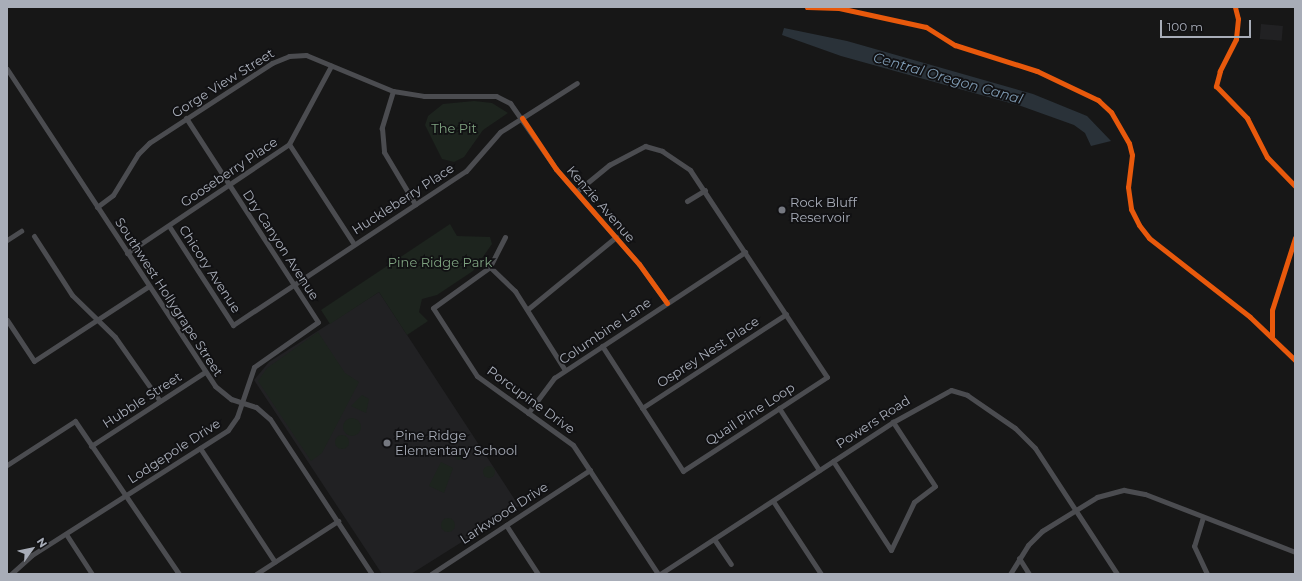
<!DOCTYPE html>
<style>
body{margin:0}
#map{position:relative;width:1302px;height:581px;overflow:hidden;background:#171717;font-family:Montserrat,sans-serif}
div>[style]{position:absolute}
.built>*{inset:0;background:#212123;transform-origin:0 0}
.green>*{inset:0;background:#1d241e}
.round{border-radius:50%}
.water>*{inset:0;background:#2a3239}
.minor>*{height:5px;margin:-2.5px;padding:0 2.5px;transform-origin:2.5px;border-radius:2.5px;background:#4b4c50}
.cycleway>*{height:5px;margin:-2.5px;padding:0 2.5px;transform-origin:2.5px;border-radius:2.5px;background:#e8590c}
.dots>*{width:11px;height:11px;translate:-50% -50%;box-sizing:border-box;border:2px solid #111113;border-radius:50%}
span{translate:-50% -50%;white-space:nowrap;text-align:center;line-height:1.15;-webkit-text-stroke:3.5px #111113;paint-order:stroke}
.street-label{font-size:13px;color:#a8adb8}
.park-label{font-size:13px;color:#7fa381}
.poi-label{font-size:13px;color:#a8adb8}
.left{translate:0 -50%;text-align:left}
.water-label{font-size:14px;color:#7f9bb3;font-style:italic}
.frame{position:absolute;inset:0;border:8px solid #a8adb8;pointer-events:none}
.north{position:absolute;left:12px;top:529px;width:40px;height:40px;-webkit-text-stroke:3px #111113;paint-order:stroke;rotate:57deg;font-size:11px;font-weight:700;line-height:16px;text-align:center;color:#a8adb8}
.north::after{content:'';display:block;margin:auto;width:14px;height:18px;background:#a8adb8;clip-path:polygon(50% 0,100% 100%,50% 72%,0 100%)}
.scale{position:absolute;left:1160px;top:20px;width:91px;height:18px;box-sizing:border-box;border:2px solid #a8adb8;border-top:0;padding-left:5px;font-size:12px;line-height:14px;white-space:nowrap;color:#a8adb8;-webkit-text-stroke:3px #111113;paint-order:stroke}
</style>
<div id="map">
<div class="built">
<i style="left:1261px;top:24px;width:22px;height:15px;rotate:5deg"></i>
<i style="clip-path:polygon(379px 292px,519px 506px,411px 574px,382px 574px,254px 380px,269px 362px)"></i>
</div>
<div class="green">
<i style="clip-path:polygon(474px 101px,492px 103px,508px 113px,483px 130px,464px 157px,454px 162px,442px 159px,425px 125px,428px 116px,443px 104px)"></i>
<i style="clip-path:polygon(450px 224px,457px 236px,490px 237px,492px 244px,473px 271px,437px 295px,422px 299px,419px 312px,428px 321px,407px 335px,379px 292px,330px 324px,321px 310px)"></i>
<i style="clip-path:polygon(318px 332px,345px 373px,359px 382px,322px 453px,311px 461px,258px 381px,267px 368px)"></i>
<i style="clip-path:polygon(362px 395px,369px 399px,366px 413px,351px 406px)"></i>
<i class="round" style="left:343px;top:418px;width:18px;height:18px"></i>
<i class="round" style="left:335px;top:435px;width:14px;height:14px"></i>
<i class="round" style="left:454.5px;top:450.5px;width:9px;height:9px"></i>
<i style="clip-path:polygon(441px 462px,453px 468px,444px 493px,429px 486px)"></i>
<i class="round" style="left:483px;top:466px;width:12px;height:12px"></i>
<i class="round" style="left:441px;top:518px;width:14px;height:14px"></i>
</div>
<div class="water">
<i style="clip-path:polygon(784px 28px,847px 41px,1033px 94px,1087px 116px,1111px 141px,1091px 146px,1085px 133px,1074px 125px,1021px 106px,841px 56px,782px 35px)"></i>
</div>
<div class="minor">
<i style="left:7px;top:69px;width:379px;rotate:56.7deg"></i>
<i style="left:215px;top:386px;width:21px;rotate:39deg"></i>
<i style="left:231px;top:399px;width:26px;rotate:18deg"></i>
<i style="left:256px;top:407px;width:18px;rotate:41deg"></i>
<i style="left:270px;top:419px;width:186px;rotate:56.7deg"></i>
<i style="left:393px;top:91px;width:39px;rotate:107deg"></i>
<i style="left:382px;top:128px;width:24px;rotate:85deg"></i>
<i style="left:384px;top:152px;width:61px;rotate:59.2deg"></i>
<i style="left:289px;top:144px;width:119px;rotate:57deg"></i>
<i style="left:576px;top:192px;width:43px;rotate:-39.3deg"></i>
<i style="left:609px;top:165px;width:41px;rotate:-27.8deg"></i>
<i style="left:645px;top:146px;width:18px;rotate:16deg"></i>
<i style="left:662px;top:151px;width:34px;rotate:34deg"></i>
<i style="left:690px;top:170px;width:248px;rotate:56.5deg"></i>
<i style="left:827px;top:377px;width:172px;rotate:146.9deg"></i>
<i style="left:683px;top:471px;width:149px;rotate:-122.9deg"></i>
<i style="left:687px;top:201px;width:21px;rotate:-31deg"></i>
<i style="left:97px;top:207px;width:20px;rotate:-37deg"></i>
<i style="left:113px;top:195px;width:48px;rotate:-58.6deg"></i>
<i style="left:138px;top:154px;width:16px;rotate:-45deg"></i>
<i style="left:149px;top:143px;width:147px;rotate:-33deg"></i>
<i style="left:272px;top:63px;width:18px;rotate:-22deg"></i>
<i style="left:289px;top:56px;width:17px;rotate:-3deg"></i>
<i style="left:306px;top:55px;width:94px;rotate:22.5deg"></i>
<i style="left:393px;top:91px;width:31px;rotate:9deg"></i>
<i style="left:424px;top:96px;width:72px"></i>
<i style="left:496px;top:96px;width:16px;rotate:27deg"></i>
<i style="left:510px;top:103px;width:80px;rotate:55.1deg"></i>
<i style="left:556px;top:169px;width:126px;rotate:48.9deg"></i>
<i style="left:639px;top:264px;width:48px;rotate:54.3deg"></i>
<i style="left:169px;top:226px;width:118px;rotate:57.1deg"></i>
<i style="left:233px;top:325px;width:279px;rotate:-33.5deg"></i>
<i style="left:466px;top:171px;width:52px;rotate:-48.9deg"></i>
<i style="left:500px;top:132px;width:91px;rotate:-32.5deg"></i>
<i style="left:34px;top:236px;width:70px;rotate:57.2deg"></i>
<i style="left:72px;top:295px;width:60px;rotate:44.3deg"></i>
<i style="left:115px;top:337px;width:78px;rotate:54.9deg"></i>
<i style="left:505px;top:237px;width:34px;rotate:117deg"></i>
<i style="left:490px;top:267px;width:70px;rotate:144.3deg"></i>
<i style="left:433px;top:308px;width:81px;rotate:57.1deg"></i>
<i style="left:477px;top:376px;width:118px;rotate:35.7deg"></i>
<i style="left:573px;top:445px;width:154px;rotate:56.6deg"></i>
<i style="left:7px;top:240px;width:17px;rotate:-33deg"></i>
<i style="left:127px;top:253px;width:195px;rotate:-33.9deg"></i>
<i style="left:289px;top:144px;width:89px;rotate:-61.7deg"></i>
<i style="left:490px;top:267px;width:35px;rotate:44deg"></i>
<i style="left:515px;top:291px;width:93px;rotate:57.7deg"></i>
<i style="left:528px;top:309px;width:114px;rotate:-39.3deg"></i>
<i style="left:7px;top:320px;width:49px;rotate:56.6deg"></i>
<i style="left:34px;top:361px;width:137px;rotate:-33.1deg"></i>
<i style="left:642px;top:408px;width:172px;rotate:-33.1deg"></i>
<i style="left:779px;top:408px;width:74px;rotate:57.2deg"></i>
<i style="left:528px;top:413px;width:44px;rotate:-53.4deg"></i>
<i style="left:554px;top:378px;width:229px;rotate:-33.4deg"></i>
<i style="left:91px;top:446px;width:136px;rotate:-33deg"></i>
<i style="left:200px;top:448px;width:136px;rotate:56.7deg"></i>
<i style="left:833px;top:461px;width:106px;rotate:56.9deg"></i>
<i style="left:891px;top:550px;width:53px;rotate:-64.4deg"></i>
<i style="left:914px;top:502px;width:26px;rotate:-37deg"></i>
<i style="left:935px;top:486px;width:77px;rotate:-123.3deg"></i>
<i style="left:7px;top:465px;width:81px;rotate:-32.9deg"></i>
<i style="left:75px;top:421px;width:185px;rotate:55.8deg"></i>
<i style="left:773px;top:501px;width:87px;rotate:56.7deg"></i>
<i style="left:1203px;top:517px;width:30px;rotate:107deg"></i>
<i style="left:1194px;top:546px;width:31px;rotate:65deg"></i>
<i style="left:506px;top:525px;width:59px;rotate:56.9deg"></i>
<i style="left:66px;top:534px;width:48px;rotate:57deg"></i>
<i style="left:714px;top:539px;width:30px;rotate:56deg"></i>
<i style="left:1019px;top:558px;width:19px;rotate:58deg"></i>
<i style="left:11px;top:574px;width:28px;rotate:-42deg"></i>
<i style="left:32px;top:555px;width:232px;rotate:-32.5deg"></i>
<i style="left:228px;top:430px;width:16px;rotate:-55deg"></i>
<i style="left:237px;top:417px;width:53px;rotate:-71.2deg"></i>
<i style="left:254px;top:367px;width:78px;rotate:-35.1deg"></i>
<i style="left:318px;top:322px;width:243px;rotate:-122.9deg"></i>
<i style="left:256px;top:574px;width:98px;rotate:-32.9deg"></i>
<i style="left:431px;top:574px;width:190px;rotate:-33.2deg"></i>
<i style="left:660px;top:574px;width:278px;rotate:-33.1deg"></i>
<i style="left:893px;top:422px;width:66px;rotate:-28.9deg"></i>
<i style="left:951px;top:390px;width:17px;rotate:17deg"></i>
<i style="left:967px;top:395px;width:58px;rotate:34.5deg"></i>
<i style="left:1015px;top:428px;width:28px;rotate:45deg"></i>
<i style="left:1035px;top:448px;width:150px;rotate:56.9deg"></i>
<i style="left:1010px;top:574px;width:34px;rotate:-58deg"></i>
<i style="left:1028px;top:545px;width:20px;rotate:-45deg"></i>
<i style="left:1042px;top:531px;width:65px;rotate:-31.7deg"></i>
<i style="left:1097px;top:497px;width:28px;rotate:-15deg"></i>
<i style="left:1124px;top:490px;width:21px;rotate:11deg"></i>
<i style="left:1145px;top:494px;width:161px;rotate:21.1deg"></i>
</div>
<div class="cycleway">
<i style="left:807px;top:7px;width:32px;rotate:2deg"></i>
<i style="left:839px;top:8px;width:89px;rotate:12.3deg"></i>
<i style="left:926px;top:27px;width:34px;rotate:32deg"></i>
<i style="left:955px;top:45px;width:86px;rotate:17.6deg"></i>
<i style="left:1037px;top:71px;width:68px;rotate:25.4deg"></i>
<i style="left:1098px;top:100px;width:18px;rotate:43deg"></i>
<i style="left:1111px;top:112px;width:36px;rotate:60deg"></i>
<i style="left:1129px;top:143px;width:12px;rotate:76deg"></i>
<i style="left:1132px;top:155px;width:32px;rotate:97deg"></i>
<i style="left:1128px;top:187px;width:22px;rotate:82deg"></i>
<i style="left:1131px;top:209px;width:18px;rotate:63deg"></i>
<i style="left:1139px;top:225px;width:16px;rotate:52deg"></i>
<i style="left:1149px;top:238px;width:128px;rotate:38deg"></i>
<i style="left:1250px;top:317px;width:62px;rotate:43.7deg"></i>
<i style="left:1235px;top:7px;width:12px;rotate:76deg"></i>
<i style="left:1238px;top:19px;width:20px;rotate:96deg"></i>
<i style="left:1236px;top:39px;width:36px;rotate:117deg"></i>
<i style="left:1220px;top:71px;width:16px;rotate:105deg"></i>
<i style="left:1216px;top:86px;width:45px;rotate:45.9deg"></i>
<i style="left:1247px;top:118px;width:44px;rotate:62.9deg"></i>
<i style="left:1267px;top:157px;width:40px;rotate:46deg"></i>
<i style="left:522px;top:118px;width:61px;rotate:56.3deg"></i>
<i style="left:556px;top:169px;width:126px;rotate:48.9deg"></i>
<i style="left:639px;top:264px;width:48px;rotate:54.3deg"></i>
<i style="left:1272px;top:336px;width:26px;rotate:-90deg"></i>
<i style="left:1272px;top:310px;width:76px;rotate:-72.3deg"></i>
</div>
<div class="dots">
<i style="left:782px;top:210px;background:#757880"></i>
<i style="left:387px;top:443px;background:#757880"></i>
</div>
<div class="street-label">
<span style="left:223px;top:83px;rotate:-32deg">Gorge View Street</span>
<span style="left:229px;top:172px;rotate:-34deg">Gooseberry Place</span>
<span style="left:403px;top:199px;rotate:-33deg">Huckleberry Place</span>
<span style="left:601px;top:204px;rotate:49deg">Kenzie Avenue</span>
<span style="left:281px;top:245px;rotate:57deg">Dry Canyon Avenue</span>
<span style="left:210px;top:269px;rotate:57deg">Chicory Avenue</span>
<span style="left:169px;top:297px;rotate:57deg">Southwest Hollygrape Street</span>
<span style="left:605px;top:331px;rotate:-34deg">Columbine Lane</span>
<span style="left:708px;top:352px;rotate:-33deg">Osprey Nest Place</span>
<span style="left:142px;top:400px;rotate:-33deg">Hubble Street</span>
<span style="left:531px;top:400px;rotate:36deg">Porcupine Drive</span>
<span style="left:750px;top:414px;rotate:-33deg">Quail Pine Loop</span>
<span style="left:873px;top:422px;rotate:-33deg">Powers Road</span>
<span style="left:174px;top:451px;rotate:-33deg">Lodgepole Drive</span>
<span style="left:504px;top:513px;rotate:-33deg">Larkwood Drive</span>
</div>
<div class="park-label">
<span style="left:454px;top:128px">The Pit</span>
<span style="left:440px;top:262px">Pine Ridge Park</span>
</div>
<div class="poi-label">
<span class="left" style="left:790px;top:210px">Rock Bluff<br>Reservoir</span>
<span class="left" style="left:395px;top:443px">Pine Ridge<br>Elementary School</span>
</div>
<div class="water-label">
<span style="left:948px;top:78px;rotate:16deg">Central Oregon Canal</span>
</div>
<div class="frame"></div>
<div class="north">N</div>
<div class="scale">100 m</div>
</div>
